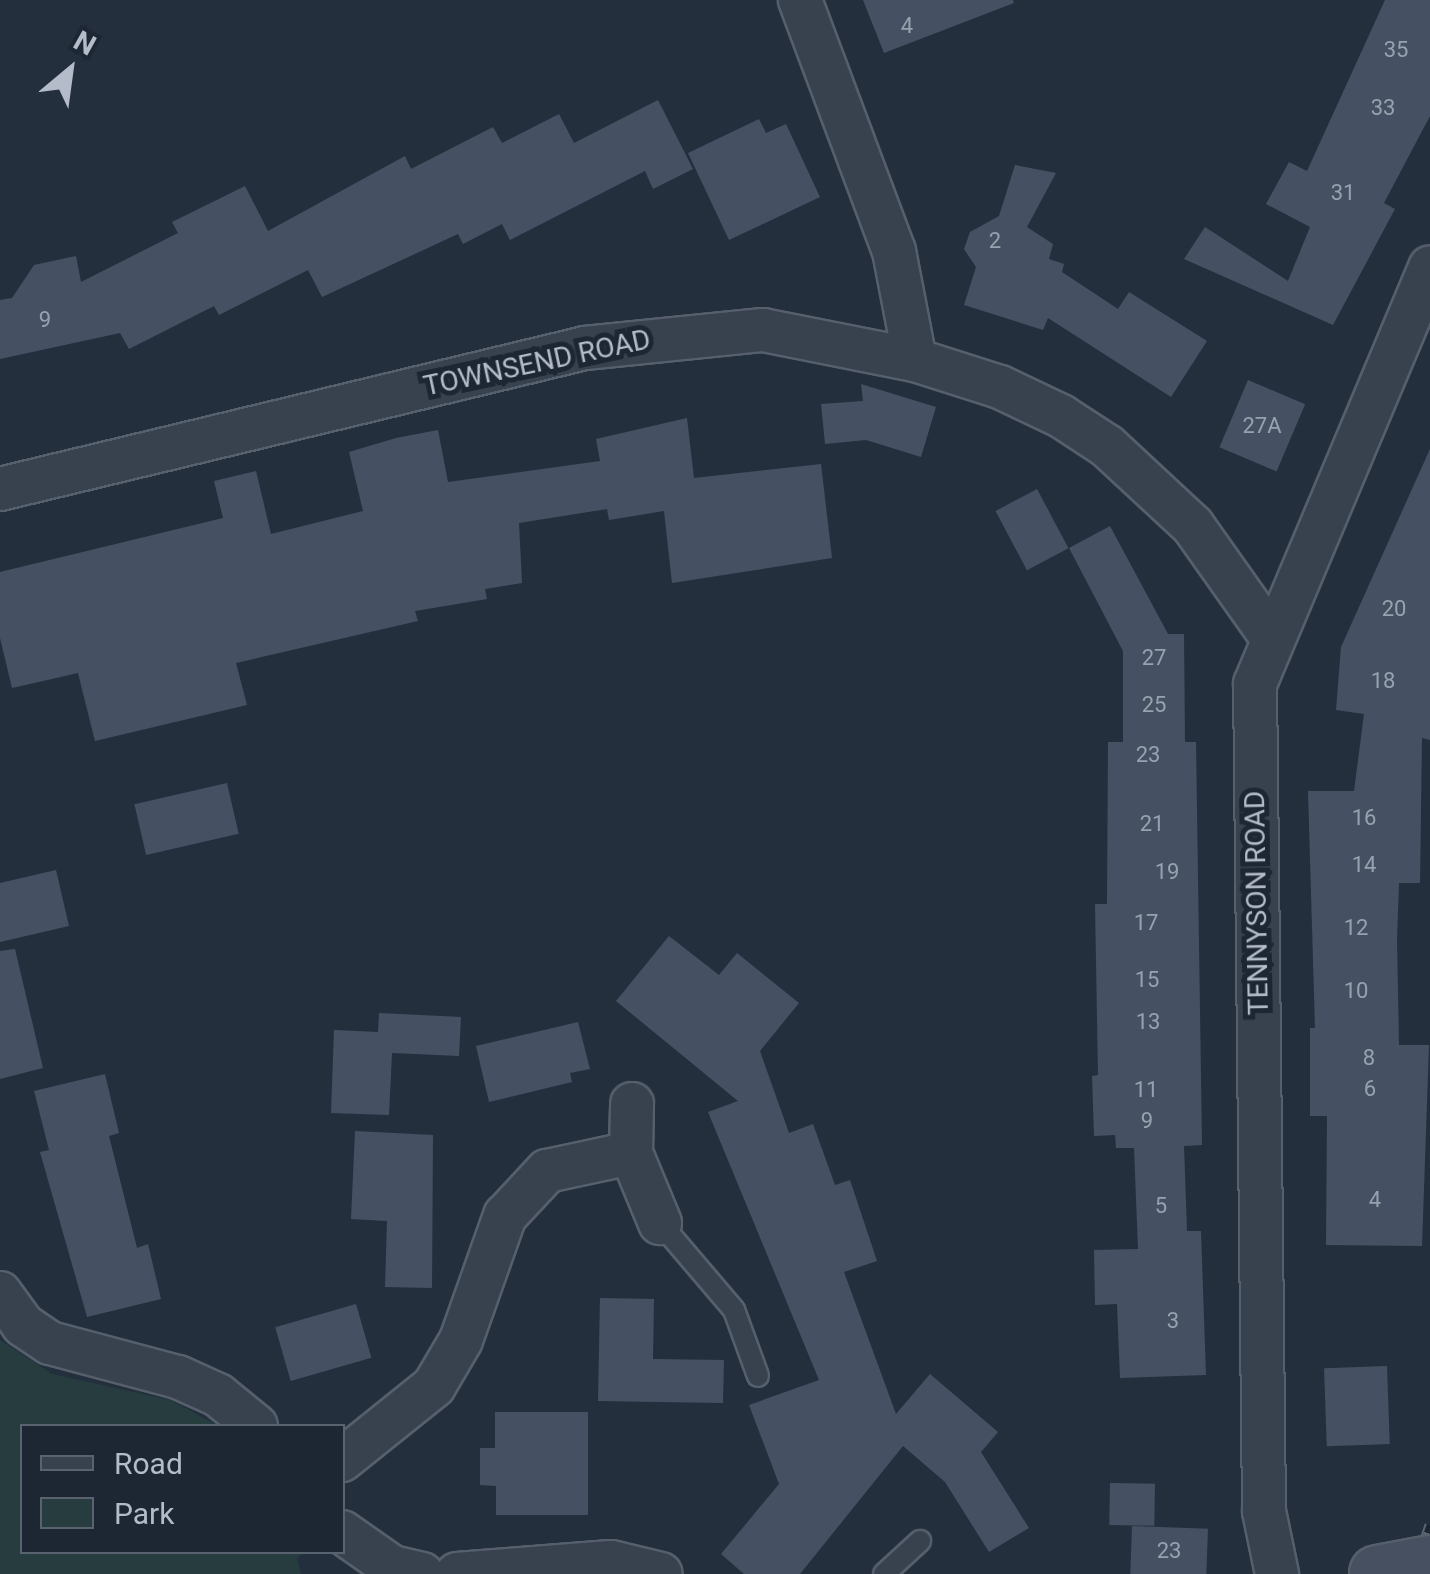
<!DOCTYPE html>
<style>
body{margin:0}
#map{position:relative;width:1430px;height:1574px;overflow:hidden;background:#242f3e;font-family:Roboto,sans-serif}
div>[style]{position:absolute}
.green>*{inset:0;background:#263c3f}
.building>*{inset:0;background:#455162;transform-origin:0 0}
.roads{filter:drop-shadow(2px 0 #565f6c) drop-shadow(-2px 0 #565f6c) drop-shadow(0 2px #565f6c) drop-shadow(0 -2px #565f6c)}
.lane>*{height:20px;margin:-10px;padding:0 10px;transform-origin:10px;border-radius:10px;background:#38414e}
.street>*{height:42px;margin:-21px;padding:0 21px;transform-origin:21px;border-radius:21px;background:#38414e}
.rail>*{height:11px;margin-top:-5.5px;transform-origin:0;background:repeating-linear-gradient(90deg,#1d2633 0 22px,#5a6575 0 44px);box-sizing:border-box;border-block:2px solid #5a6575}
.bridges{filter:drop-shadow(2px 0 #565f6c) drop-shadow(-2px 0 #565f6c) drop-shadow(0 2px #565f6c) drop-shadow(0 -2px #565f6c)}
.secondary-bridge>*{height:55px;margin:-27.5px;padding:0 27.5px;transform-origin:27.5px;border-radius:27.5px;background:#465061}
span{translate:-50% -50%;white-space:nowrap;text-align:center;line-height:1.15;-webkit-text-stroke:10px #1d2633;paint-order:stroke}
.number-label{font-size:22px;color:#98a1af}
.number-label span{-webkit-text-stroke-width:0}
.street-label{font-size:28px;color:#b4bcc9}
.legend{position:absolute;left:20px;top:1424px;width:325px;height:130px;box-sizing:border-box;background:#1d2633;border:2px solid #59626f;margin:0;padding:12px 18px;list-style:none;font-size:30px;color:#b4bcc9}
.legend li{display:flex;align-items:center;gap:20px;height:50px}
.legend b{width:50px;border:2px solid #59626f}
.north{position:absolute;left:20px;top:20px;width:100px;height:100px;-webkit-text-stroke:8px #1d2633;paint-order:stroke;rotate:29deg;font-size:28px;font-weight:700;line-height:40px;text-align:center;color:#b4bcc9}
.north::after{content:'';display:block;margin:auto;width:35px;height:45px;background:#b4bcc9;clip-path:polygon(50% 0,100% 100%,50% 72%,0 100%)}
</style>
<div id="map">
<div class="green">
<i style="clip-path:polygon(0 1340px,52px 1374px,170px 1400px,219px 1426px,22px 1426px,22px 1552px,306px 1552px,297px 1558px,301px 1574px,0 1574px)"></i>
</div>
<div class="building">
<i style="clip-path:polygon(863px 0,1013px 0,1014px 3px,884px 53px)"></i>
<i style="clip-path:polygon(1385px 0,1430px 0,1430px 116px,1384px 203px,1395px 209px,1333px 325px,1184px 259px,1205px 227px,1288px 281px,1310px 227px,1266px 204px,1289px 162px,1307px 171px)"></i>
<i style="clip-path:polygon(658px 100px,693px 169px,653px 189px,645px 171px,510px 240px,502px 224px,463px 244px,458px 234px,322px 297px,308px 270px,219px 315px,214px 306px,129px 349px,120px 333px,0 359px,0 300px,12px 298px,34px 265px,76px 256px,81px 282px,178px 233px,172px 222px,245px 186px,268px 231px,405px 156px,411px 169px,493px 127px,502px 143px,559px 114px,574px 143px)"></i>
<i style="clip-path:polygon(759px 119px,766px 133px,786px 124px,820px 197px,729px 240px,688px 153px)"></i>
<i style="clip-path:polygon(1015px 165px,1056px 173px,1027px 227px,1053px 244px,1049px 259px,1064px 264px,1062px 272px,1118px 309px,1129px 292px,1207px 341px,1171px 397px,1048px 318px,1043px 330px,964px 305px,976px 267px,964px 249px,970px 232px,999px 216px)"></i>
<i style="left:1248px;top:380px;width:62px;height:73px;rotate:23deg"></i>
<i style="clip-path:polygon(861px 384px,936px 407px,921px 457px,866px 440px,825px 444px,821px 404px,863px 401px)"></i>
<i style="clip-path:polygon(687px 418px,694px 478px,821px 464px,832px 558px,672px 583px,664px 511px,609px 520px,607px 509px,519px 523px,522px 583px,485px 589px,487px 599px,415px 611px,418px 621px,236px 663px,247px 705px,95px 741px,78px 673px,12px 688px,0 638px,0 572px,223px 518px,214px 481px,256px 471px,271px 534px,363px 511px,349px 452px,396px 438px,438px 430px,448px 482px,600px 461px,596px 439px)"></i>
<i style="clip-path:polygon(1430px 449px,1430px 740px,1422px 738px,1420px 883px,1399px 883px,1397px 939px,1399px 1045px,1429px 1045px,1422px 1246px,1326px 1245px,1327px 1116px,1310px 1116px,1310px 1028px,1315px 1028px,1308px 791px,1354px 791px,1364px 714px,1336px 710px,1341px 647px)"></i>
<i style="left:1037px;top:489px;width:67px;height:47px;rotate:62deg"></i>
<i style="clip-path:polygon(1110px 526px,1168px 634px,1184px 634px,1185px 742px,1196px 742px,1202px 1145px,1184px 1146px,1187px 1231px,1201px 1231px,1206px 1375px,1120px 1378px,1117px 1304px,1095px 1305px,1094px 1250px,1138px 1249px,1134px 1148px,1116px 1148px,1115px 1135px,1094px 1136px,1092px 1076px,1098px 1075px,1095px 904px,1107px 904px,1108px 742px,1123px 742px,1123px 651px,1069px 548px)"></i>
<i style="left:227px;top:783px;width:52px;height:95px;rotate:77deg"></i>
<i style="clip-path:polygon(56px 870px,69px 926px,0 942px,0 883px)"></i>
<i style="clip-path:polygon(669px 936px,719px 975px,737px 953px,799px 1003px,760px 1051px,789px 1133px,813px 1124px,835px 1185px,850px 1180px,877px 1261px,844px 1272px,896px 1414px,930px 1374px,998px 1432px,981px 1452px,1029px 1528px,989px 1552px,945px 1482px,903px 1446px,800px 1574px,744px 1574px,721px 1554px,779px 1484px,749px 1405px,819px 1380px,708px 1112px,738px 1101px,616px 1001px)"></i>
<i style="clip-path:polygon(15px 949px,43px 1068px,0 1079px,0 951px)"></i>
<i style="clip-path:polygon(379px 1013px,461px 1017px,459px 1056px,392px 1053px,389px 1115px,331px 1113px,334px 1030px,378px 1032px)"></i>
<i style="clip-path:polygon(578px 1022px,590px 1069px,570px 1073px,572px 1082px,489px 1102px,476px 1046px)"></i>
<i style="clip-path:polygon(105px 1074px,119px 1133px,109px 1136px,137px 1248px,148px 1244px,161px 1299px,87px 1317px,40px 1152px,49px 1150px,34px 1091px)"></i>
<i style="clip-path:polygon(355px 1131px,433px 1135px,432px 1288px,385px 1287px,387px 1221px,351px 1219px)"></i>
<i style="clip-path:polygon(600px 1298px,654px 1299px,653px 1359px,724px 1360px,723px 1403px,598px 1401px)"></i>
<i style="left:356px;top:1304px;width:56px;height:84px;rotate:74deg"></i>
<i style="left:1387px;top:1366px;width:78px;height:63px;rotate:88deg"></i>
<i style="clip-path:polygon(495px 1412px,588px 1412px,588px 1515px,496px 1515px,496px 1486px,480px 1485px,480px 1448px,495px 1448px)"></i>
<i style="left:1110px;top:1483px;width:45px;height:42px;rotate:1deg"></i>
<i style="left:1132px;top:1526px;width:76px;height:48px;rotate:2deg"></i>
</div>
<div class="roads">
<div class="lane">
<i style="left:660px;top:1223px;width:114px;rotate:49.6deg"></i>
<i style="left:734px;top:1310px;width:70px;rotate:70deg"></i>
<i style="left:884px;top:1574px;width:49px;rotate:-42.5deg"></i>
</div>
<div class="street">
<i style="left:800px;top:0;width:268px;rotate:69.5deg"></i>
<i style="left:894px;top:251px;width:111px;rotate:79.1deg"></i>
<i style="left:0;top:489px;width:602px;rotate:-13.55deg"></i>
<i style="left:585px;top:348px;width:179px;rotate:-5.8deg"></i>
<i style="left:763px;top:330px;width:155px;rotate:11.2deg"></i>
<i style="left:915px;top:360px;width:89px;rotate:17.6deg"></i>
<i style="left:1000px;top:387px;width:68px;rotate:25.4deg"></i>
<i style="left:1061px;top:416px;width:55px;rotate:33.1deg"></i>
<i style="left:1107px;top:446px;width:117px;rotate:42.9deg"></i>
<i style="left:1193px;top:526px;width:138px;rotate:54.7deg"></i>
<i style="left:631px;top:1153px;width:49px;rotate:-88.8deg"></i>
<i style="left:0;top:1293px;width:39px;rotate:54deg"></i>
<i style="left:23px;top:1325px;width:32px;rotate:34deg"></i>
<i style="left:50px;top:1343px;width:132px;rotate:14.9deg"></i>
<i style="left:178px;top:1377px;width:44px;rotate:24.2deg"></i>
<i style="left:218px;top:1395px;width:49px;rotate:39.2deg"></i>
<i style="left:342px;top:1460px;width:118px;rotate:-38.8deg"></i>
<i style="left:434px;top:1386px;width:53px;rotate:-59.6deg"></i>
<i style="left:461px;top:1340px;width:132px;rotate:-70.5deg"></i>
<i style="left:505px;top:1216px;width:62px;rotate:-47deg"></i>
<i style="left:547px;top:1171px;width:86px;rotate:-12.1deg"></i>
<i style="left:631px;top:1153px;width:76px;rotate:67.5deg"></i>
<i style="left:342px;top:1532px;width:61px;rotate:35deg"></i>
<i style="left:392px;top:1567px;width:31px;rotate:13deg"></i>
<i style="left:457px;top:1574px;width:154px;rotate:-4.5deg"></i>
<i style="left:611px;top:1562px;width:51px;rotate:13.5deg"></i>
<i style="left:1277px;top:1574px;width:64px;rotate:-101.7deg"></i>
<i style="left:1264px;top:1511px;width:827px;rotate:-90.62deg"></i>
<i style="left:1255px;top:684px;width:452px;rotate:-67.2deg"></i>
</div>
</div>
<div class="rail">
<i style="left:1413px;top:1574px;width:52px;rotate:-70.9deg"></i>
</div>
<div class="bridges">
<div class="secondary-bridge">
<i style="left:1377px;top:1573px;width:54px;rotate:-10.7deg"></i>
</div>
</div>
<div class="number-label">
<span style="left:907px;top:26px">4</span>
<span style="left:1396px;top:50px">35</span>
<span style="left:1383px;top:108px">33</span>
<span style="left:1343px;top:193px">31</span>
<span style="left:995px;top:241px">2</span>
<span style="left:45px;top:320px">9</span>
<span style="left:1262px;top:426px">27A</span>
<span style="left:1394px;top:609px">20</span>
<span style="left:1154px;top:658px">27</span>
<span style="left:1383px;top:681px">18</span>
<span style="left:1154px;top:705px">25</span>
<span style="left:1148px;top:755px">23</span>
<span style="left:1364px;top:818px">16</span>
<span style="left:1152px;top:824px">21</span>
<span style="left:1364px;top:865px">14</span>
<span style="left:1167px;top:872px">19</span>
<span style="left:1146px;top:923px">17</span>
<span style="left:1356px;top:928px">12</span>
<span style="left:1147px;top:980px">15</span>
<span style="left:1356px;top:991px">10</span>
<span style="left:1148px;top:1022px">13</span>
<span style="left:1369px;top:1058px">8</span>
<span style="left:1370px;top:1089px">6</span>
<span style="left:1146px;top:1090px">11</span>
<span style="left:1147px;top:1121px">9</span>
<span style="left:1375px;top:1200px">4</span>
<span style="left:1161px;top:1206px">5</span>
<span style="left:1173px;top:1321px">3</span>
<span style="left:1169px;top:1551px">23</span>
</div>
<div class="street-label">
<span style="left:537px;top:363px;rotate:-12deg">TOWNSEND ROAD</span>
<span style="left:1257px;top:903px;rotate:-91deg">TENNYSON ROAD</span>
</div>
<ul class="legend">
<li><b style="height:12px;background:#38414e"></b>Road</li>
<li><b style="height:28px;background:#263c3f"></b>Park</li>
</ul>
<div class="north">N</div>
</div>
